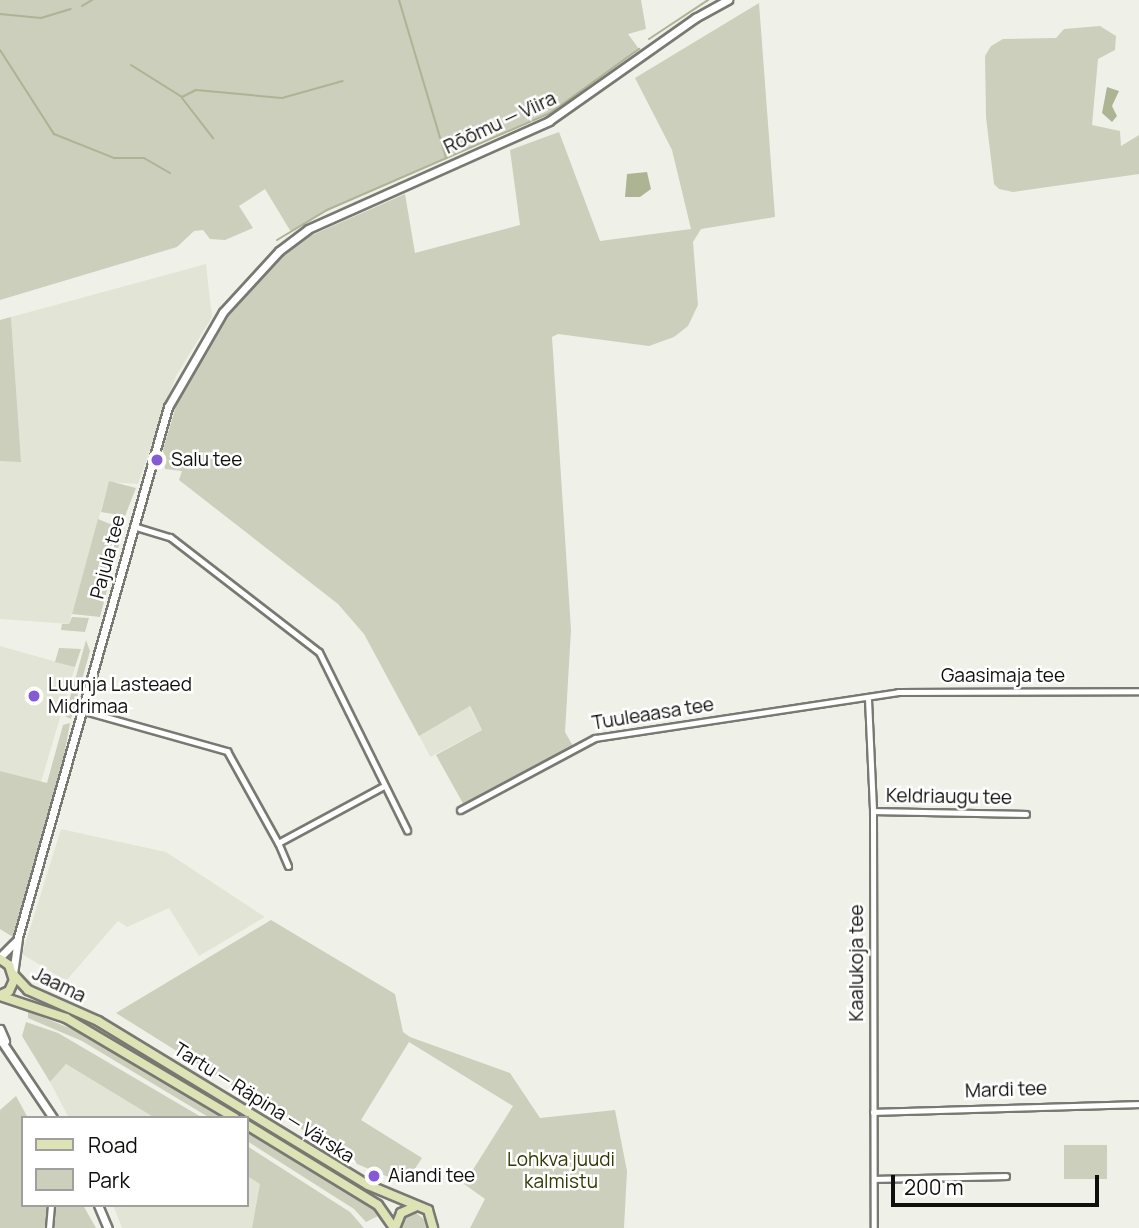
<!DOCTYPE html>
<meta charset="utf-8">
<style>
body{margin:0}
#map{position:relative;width:1139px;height:1228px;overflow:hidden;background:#eff1e8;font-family:Manrope,sans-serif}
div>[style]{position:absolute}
.built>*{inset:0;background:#e2e5d5;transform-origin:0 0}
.green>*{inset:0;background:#cbcfbb;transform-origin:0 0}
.water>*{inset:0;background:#adb494}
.stream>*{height:2px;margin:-1px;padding:0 1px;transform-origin:1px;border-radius:1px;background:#adb494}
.roads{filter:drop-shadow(2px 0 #787972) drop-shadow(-2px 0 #787972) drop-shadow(0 2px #787972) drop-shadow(0 -2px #787972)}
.minor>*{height:5px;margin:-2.5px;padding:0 2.5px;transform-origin:2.5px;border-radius:2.5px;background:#fff}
.tertiary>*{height:7px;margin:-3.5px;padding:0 3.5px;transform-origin:3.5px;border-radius:3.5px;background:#fff}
.secondary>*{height:8px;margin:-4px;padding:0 4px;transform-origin:4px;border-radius:4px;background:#dee3b6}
.dots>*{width:19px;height:19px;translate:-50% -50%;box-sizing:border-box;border:4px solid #fff;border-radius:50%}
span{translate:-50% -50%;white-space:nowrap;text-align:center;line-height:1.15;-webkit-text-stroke:5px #fff;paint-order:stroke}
.street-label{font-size:19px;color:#0f100d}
.poi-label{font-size:19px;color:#0f100d}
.left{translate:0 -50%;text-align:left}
.park-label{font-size:19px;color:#323800}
.legend{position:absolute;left:21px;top:1116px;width:228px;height:91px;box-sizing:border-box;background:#fff;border:2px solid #9f9f9e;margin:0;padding:9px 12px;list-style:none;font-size:21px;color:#0f100d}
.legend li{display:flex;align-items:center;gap:14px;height:35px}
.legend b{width:35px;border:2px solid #9f9f9e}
.scale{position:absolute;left:891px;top:1175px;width:208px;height:32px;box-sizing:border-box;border:4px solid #0f100d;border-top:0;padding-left:9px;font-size:21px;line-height:24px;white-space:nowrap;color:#0f100d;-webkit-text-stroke:5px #fff;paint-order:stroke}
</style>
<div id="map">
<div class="built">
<i style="clip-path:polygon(206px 264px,212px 317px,176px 376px,138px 484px,109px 482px,69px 624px,0 619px,0 461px,21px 461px,11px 317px)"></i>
<i style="clip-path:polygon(0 646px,75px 667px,41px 782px,0 771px)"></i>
<i style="left:469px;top:706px;width:27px;height:58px;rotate:62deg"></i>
<i style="clip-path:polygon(61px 829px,166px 852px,265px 917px,199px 956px,169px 908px,127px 927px,118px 921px,66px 981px,22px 954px)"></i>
<i style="clip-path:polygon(66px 1064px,155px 1118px,69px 1118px,50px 1082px)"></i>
<i style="clip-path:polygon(247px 1176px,261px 1184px,252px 1228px,122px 1228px,113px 1205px,247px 1205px)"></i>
</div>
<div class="green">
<i style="clip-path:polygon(0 0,641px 0,646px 29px,628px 34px,639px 49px,550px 113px,327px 210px,291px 232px,265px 189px,239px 206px,253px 228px,225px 240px,210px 239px,203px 230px,194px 231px,177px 247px,0 300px)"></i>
<i style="clip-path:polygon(759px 3px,775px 217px,701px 229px,693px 242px,698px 305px,688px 326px,674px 337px,649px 346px,558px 334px,552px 337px,571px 630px,565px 732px,573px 746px,465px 807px,436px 755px,482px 730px,470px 706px,419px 736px,364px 634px,338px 604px,179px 480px,182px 471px,165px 469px,163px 449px,177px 403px,221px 325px,261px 277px,301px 240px,405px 194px,415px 253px,520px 225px,510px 150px,559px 132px,600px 241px,691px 229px,672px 150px,635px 78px)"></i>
<i style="clip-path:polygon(1100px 26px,1116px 36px,1115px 50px,1098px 59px,1092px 125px,1120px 131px,1121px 146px,1139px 135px,1139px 174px,1013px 192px,999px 189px,994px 184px,986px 117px,985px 56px,991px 46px,1003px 39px,1056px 38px,1064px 29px)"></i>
<i style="clip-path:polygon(11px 317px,21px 461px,21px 462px,0 461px,0 320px)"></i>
<i style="clip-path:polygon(109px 481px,136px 488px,125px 516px,101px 512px)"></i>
<i style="clip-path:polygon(98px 519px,120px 528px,121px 537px,100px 617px,72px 614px)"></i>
<i style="clip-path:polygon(72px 617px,89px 618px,85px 632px,61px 630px,62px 624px,69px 624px)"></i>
<i style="clip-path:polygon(86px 640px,90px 651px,71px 719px,65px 716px)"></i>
<i style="clip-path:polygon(59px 648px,81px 649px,75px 667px,55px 662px)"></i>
<i style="clip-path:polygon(70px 723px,64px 756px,13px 937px,0 929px,0 771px,47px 783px,63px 725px)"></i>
<i style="clip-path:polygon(271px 920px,395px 994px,403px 1032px,410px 1037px,510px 1073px,540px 1118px,615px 1110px,627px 1171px,624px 1228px,470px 1228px,485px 1199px,464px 1184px,513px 1106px,409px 1042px,361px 1120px,422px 1158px,405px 1184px,357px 1164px,116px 1013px)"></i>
<i style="clip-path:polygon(28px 1011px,86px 1035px,225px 1118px,210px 1118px,82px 1041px,28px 1018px)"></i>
<i style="clip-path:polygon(26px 1022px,58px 1033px,203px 1118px,155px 1118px,66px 1064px,50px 1082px,22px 1036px)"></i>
<i style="clip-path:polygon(16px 1096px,28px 1118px,23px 1118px,23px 1205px,83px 1205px,96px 1228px,0 1228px,0 1110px)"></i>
<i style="clip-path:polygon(247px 1131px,374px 1209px,378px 1216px,366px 1222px,354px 1209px,247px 1141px)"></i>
<i style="left:1064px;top:1145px;width:43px;height:34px"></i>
<i style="clip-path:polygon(247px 1146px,350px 1212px,364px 1228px,252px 1228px,260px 1184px,247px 1176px)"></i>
<i style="clip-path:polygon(415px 1212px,425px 1220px,426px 1228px,400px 1228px,403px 1217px)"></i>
</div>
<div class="water">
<i style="clip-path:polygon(1107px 87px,1119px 91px,1112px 106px,1117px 116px,1112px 122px,1102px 113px)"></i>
<i style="clip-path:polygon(647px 172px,651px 189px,640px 197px,625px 197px,627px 174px)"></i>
</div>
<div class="stream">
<i style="left:399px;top:0;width:165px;rotate:73.4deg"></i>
<i style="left:82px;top:6px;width:12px;rotate:-31deg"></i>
<i style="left:0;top:14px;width:41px;rotate:5.6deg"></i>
<i style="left:41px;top:18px;width:31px;rotate:-17deg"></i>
<i style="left:649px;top:39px;width:71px;rotate:-33.5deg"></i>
<i style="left:0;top:50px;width:100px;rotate:57.3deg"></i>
<i style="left:54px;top:134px;width:65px;rotate:21.8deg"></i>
<i style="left:114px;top:158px;width:30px"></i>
<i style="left:144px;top:158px;width:30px;rotate:30deg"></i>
<i style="left:131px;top:65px;width:60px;rotate:32.1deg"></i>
<i style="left:182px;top:97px;width:16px;rotate:-27deg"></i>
<i style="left:196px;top:90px;width:86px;rotate:5.3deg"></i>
<i style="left:282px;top:98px;width:63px;rotate:-15.6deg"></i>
<i style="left:182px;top:98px;width:51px;rotate:52.2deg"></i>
<i style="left:277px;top:240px;width:58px;rotate:-31deg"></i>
<i style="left:327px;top:210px;width:243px;rotate:-23.5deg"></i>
<i style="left:550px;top:113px;width:110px;rotate:-35.7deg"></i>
</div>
<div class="roads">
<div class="minor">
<i style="left:133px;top:526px;width:39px;rotate:17deg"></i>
<i style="left:170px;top:537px;width:188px;rotate:37.7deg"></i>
<i style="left:319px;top:652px;width:199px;rotate:63.7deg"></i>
<i style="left:868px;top:699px;width:112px;rotate:87.4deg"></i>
<i style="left:873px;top:811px;width:417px;rotate:89.9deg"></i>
<i style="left:81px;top:710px;width:152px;rotate:15.7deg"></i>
<i style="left:227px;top:751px;width:105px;rotate:61deg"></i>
<i style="left:460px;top:810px;width:153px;rotate:-28.1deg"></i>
<i style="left:595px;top:738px;width:306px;rotate:-8.6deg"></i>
<i style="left:898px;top:692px;width:241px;rotate:-0.2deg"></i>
<i style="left:873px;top:811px;width:153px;rotate:1.1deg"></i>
<i style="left:288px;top:866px;width:25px;rotate:-113deg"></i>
<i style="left:278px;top:843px;width:118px;rotate:-28.3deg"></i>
<i style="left:873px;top:1112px;width:266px;rotate:-1.7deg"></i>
<i style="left:874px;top:1179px;width:132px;rotate:-1.3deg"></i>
<i style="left:49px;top:1228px;width:23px;rotate:-85deg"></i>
</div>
<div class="tertiary">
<i style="left:0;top:957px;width:23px;rotate:-45deg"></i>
<i style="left:13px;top:974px;width:37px;rotate:-82deg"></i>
<i style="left:18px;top:937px;width:551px;rotate:-74.2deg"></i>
<i style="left:168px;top:407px;width:110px;rotate:-59.9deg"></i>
<i style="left:223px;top:312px;width:83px;rotate:-47.4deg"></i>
<i style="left:279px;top:251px;width:36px;rotate:-37deg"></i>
<i style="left:308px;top:229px;width:264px;rotate:-24.1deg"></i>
<i style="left:549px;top:121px;width:179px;rotate:-35.2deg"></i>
<i style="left:695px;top:18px;width:38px;rotate:-29deg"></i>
<i style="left:0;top:1029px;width:13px;rotate:67deg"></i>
<i style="left:0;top:1039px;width:95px;rotate:56.1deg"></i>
<i style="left:98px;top:1205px;width:25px;rotate:67deg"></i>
</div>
<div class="secondary">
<i style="left:0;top:959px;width:11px;rotate:34deg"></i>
<i style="left:9px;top:965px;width:16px;rotate:72deg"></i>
<i style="left:14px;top:980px;width:12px;rotate:114deg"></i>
<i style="left:9px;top:991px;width:10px;rotate:156deg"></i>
<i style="left:13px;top:974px;width:22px;rotate:47deg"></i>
<i style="left:28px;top:990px;width:77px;rotate:23.9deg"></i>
<i style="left:98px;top:1021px;width:316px;rotate:31.3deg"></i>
<i style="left:368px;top:1185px;width:65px;rotate:22.6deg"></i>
<i style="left:428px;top:1210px;width:19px;rotate:74deg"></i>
<i style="left:0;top:996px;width:70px;rotate:18.4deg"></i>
<i style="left:66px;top:1018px;width:196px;rotate:30.6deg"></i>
<i style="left:247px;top:1125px;width:153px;rotate:31.4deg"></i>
<i style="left:378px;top:1205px;width:28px;rotate:55deg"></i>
<i style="left:395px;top:1228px;width:16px;rotate:-68deg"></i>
<i style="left:401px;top:1213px;width:17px;rotate:-24deg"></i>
</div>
</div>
<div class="dots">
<i style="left:157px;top:460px;background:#855ad4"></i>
<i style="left:34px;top:696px;background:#855ad4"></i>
<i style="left:374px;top:1176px;background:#855ad4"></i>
</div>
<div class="street-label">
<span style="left:500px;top:123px;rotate:-25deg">Rõõmu — Viira</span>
<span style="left:108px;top:557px;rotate:-75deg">Pajula tee</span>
<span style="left:1003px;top:676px">Gaasimaja tee</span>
<span style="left:653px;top:714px;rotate:-9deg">Tuuleaasa tee</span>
<span style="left:949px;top:797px;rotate:1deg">Keldriaugu tee</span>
<span style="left:857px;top:963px;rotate:-90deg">Kaalukoja tee</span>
<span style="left:59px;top:985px;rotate:26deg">Jaama</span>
<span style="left:1006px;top:1090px;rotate:-2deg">Mardi tee</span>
<span style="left:264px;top:1103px;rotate:32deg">Tartu — Räpina — Värska</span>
</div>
<div class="poi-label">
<span class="left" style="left:171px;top:460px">Salu tee</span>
<span class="left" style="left:48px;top:696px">Luunja Lasteaed<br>Midrimaa</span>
<span class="left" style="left:388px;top:1176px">Aiandi tee</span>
</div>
<div class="park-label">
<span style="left:561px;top:1171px">Lohkva juudi<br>kalmistu</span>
</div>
<ul class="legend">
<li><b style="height:9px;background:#dee3b6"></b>Road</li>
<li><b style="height:19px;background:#cbcfbb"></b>Park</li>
</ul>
<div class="scale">200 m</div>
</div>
